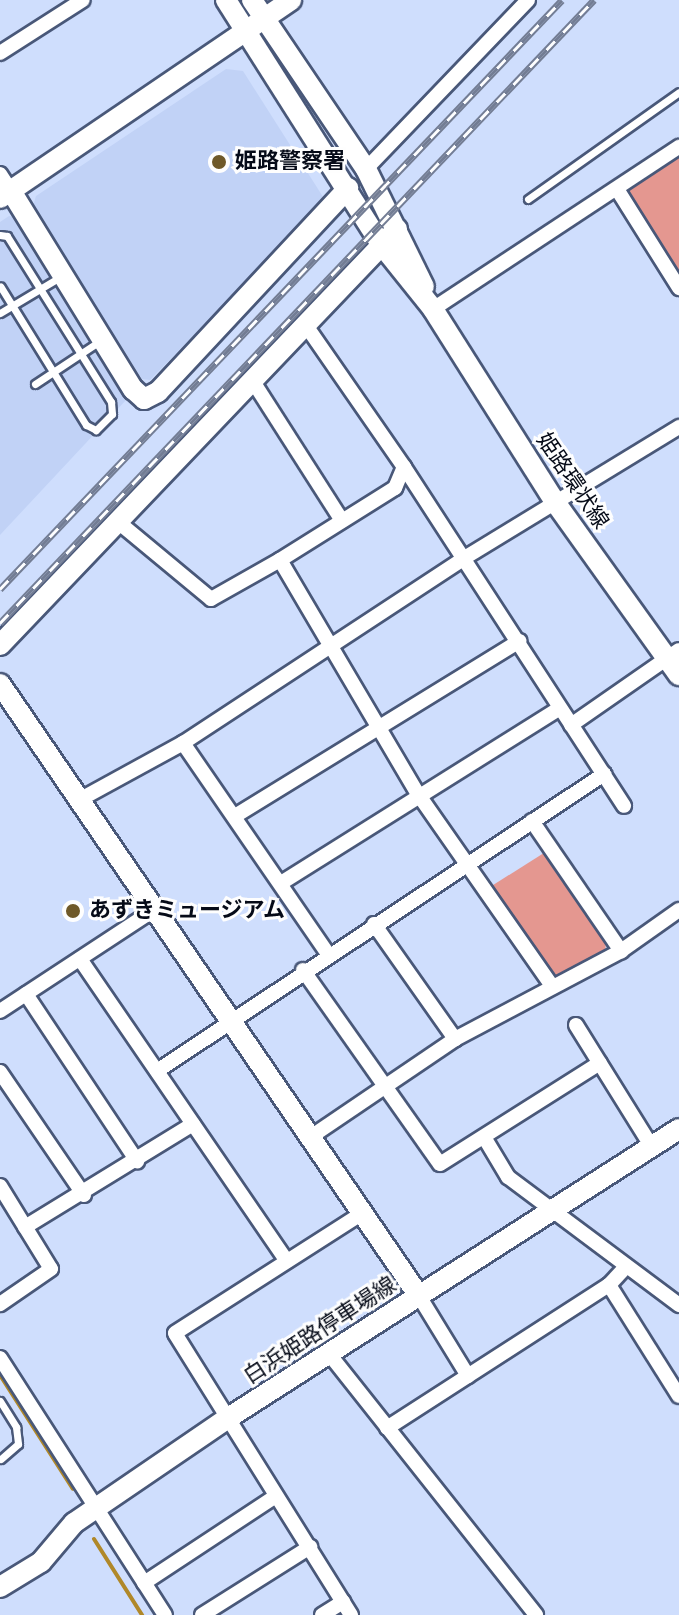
<!DOCTYPE html>
<meta charset="utf-8">
<style>
body{margin:0}
#map{position:relative;width:679px;height:1615px;overflow:hidden;background:#cfdefd;font-family:Karla,"Noto Sans JP",sans-serif}
div>[style]{position:absolute}
.built>*{inset:0;background:#c1d2f6}
.green>*{inset:0;background:#e49790}
.stream>*{height:4px;margin:-2px;padding:0 2px;transform-origin:2px;border-radius:2px;background:#b08829}
.roads{filter:drop-shadow(2px 0 #495879) drop-shadow(-2px 0 #495879) drop-shadow(0 2px #495879) drop-shadow(0 -2px #495879)}
.lane>*{height:7px;margin:-3.5px;padding:0 3.5px;transform-origin:3.5px;border-radius:3.5px;background:#fff}
.street>*{height:14px;margin:-7px;padding:0 7px;transform-origin:7px;border-radius:7px;background:#fff}
.secondary>*{height:20px;margin:-10px;padding:0 10px;transform-origin:10px;border-radius:10px;background:#fff}
.rail>*{height:7px;margin-top:-3.5px;transform-origin:0;background:repeating-linear-gradient(90deg,#fefefe 0 12px,#737d94 0 24px);box-sizing:border-box;border-block:2px solid #737d94}
.dots>*{width:22px;height:22px;translate:-50% -50%;box-sizing:border-box;border:4px solid #fefefe;border-radius:50%}
span{translate:-50% -50%;white-space:nowrap;text-align:center;line-height:1.15;-webkit-text-stroke:6px #fefefe;paint-order:stroke}
.poi-label{font-size:22px;color:#060b18;font-weight:700}
.left{translate:0 -50%;text-align:left}
.street-label{font-size:22px;color:#060b18}
</style>
<div id="map">
<div class="built">
<i style="clip-path:polygon(226px 69px,243px 71px,325px 200px,150px 380px,142px 379px,33px 206px,36px 196px)"></i>
<i style="clip-path:polygon(9px 216px,15px 217px,127px 399px,0 535px,0 222px)"></i>
</div>
<div class="green">
<i style="clip-path:polygon(679px 155px,679px 274px,628px 197px,630px 187px)"></i>
<i style="clip-path:polygon(547px 851px,606px 943px,605px 953px,557px 977px,548px 976px,490px 887px)"></i>
</div>
<div class="stream">
<i style="left:0;top:1375px;width:135px;rotate:57.4deg"></i>
<i style="left:94px;top:1539px;width:90px;rotate:57.7deg"></i>
</div>
<div class="roads">
<div class="lane">
<i style="left:528px;top:199px;width:185px;rotate:-35.3deg"></i>
<i style="left:0;top:235px;width:7px;rotate:8deg"></i>
<i style="left:7px;top:236px;width:196px;rotate:57.9deg"></i>
<i style="left:111px;top:402px;width:12px;rotate:85deg"></i>
<i style="left:112px;top:414px;width:23px;rotate:135deg"></i>
<i style="left:96px;top:430px;width:11px;rotate:-153deg"></i>
<i style="left:86px;top:425px;width:163px;rotate:-121.7deg"></i>
<i style="left:0;top:313px;width:70px;rotate:-31deg"></i>
<i style="left:35px;top:384px;width:78px;rotate:-33.5deg"></i>
<i style="left:0;top:1401px;width:31px;rotate:58deg"></i>
<i style="left:16px;top:1427px;width:17px;rotate:83deg"></i>
<i style="left:18px;top:1444px;width:23px;rotate:139deg"></i>
</div>
<div class="street">
<i style="left:0;top:53px;width:98px;rotate:-32.6deg"></i>
<i style="left:366px;top:169px;width:234px;rotate:-46.2deg"></i>
<i style="left:0;top:174px;width:20px;rotate:57deg"></i>
<i style="left:617px;top:189px;width:117px;rotate:57.9deg"></i>
<i style="left:433px;top:309px;width:295px;rotate:-33.4deg"></i>
<i style="left:252px;top:380px;width:167px;rotate:57.4deg"></i>
<i style="left:404px;top:467px;width:404px;rotate:57deg"></i>
<i style="left:117px;top:521px;width:122px;rotate:39.7deg"></i>
<i style="left:211px;top:599px;width:79px;rotate:-29.5deg"></i>
<i style="left:280px;top:560px;width:272px;rotate:59.5deg"></i>
<i style="left:418px;top:794px;width:233px;rotate:55.1deg"></i>
<i style="left:280px;top:560px;width:136px;rotate:-32.1deg"></i>
<i style="left:395px;top:488px;width:23px;rotate:-67deg"></i>
<i style="left:404px;top:467px;width:174px;rotate:-124.7deg"></i>
<i style="left:571px;top:725px;width:131px;rotate:-34.8deg"></i>
<i style="left:183px;top:743px;width:256px;rotate:55.5deg"></i>
<i style="left:79px;top:800px;width:119px;rotate:-28.7deg"></i>
<i style="left:183px;top:743px;width:339px;rotate:-33.3deg"></i>
<i style="left:466px;top:557px;width:250px;rotate:-31.4deg"></i>
<i style="left:235px;top:816px;width:334px;rotate:-31.6deg"></i>
<i style="left:532px;top:821px;width:158px;rotate:55.6deg"></i>
<i style="left:281px;top:883px;width:329px;rotate:-32.1deg"></i>
<i style="left:374px;top:924px;width:141px;rotate:54.8deg"></i>
<i style="left:80px;top:959px;width:366px;rotate:55.6deg"></i>
<i style="left:303px;top:970px;width:237px;rotate:54.8deg"></i>
<i style="left:440px;top:1164px;width:189px;rotate:-32.3deg"></i>
<i style="left:26px;top:994px;width:201px;rotate:56.4deg"></i>
<i style="left:0;top:1011px;width:184px;rotate:-33.3deg"></i>
<i style="left:576px;top:1025px;width:144px;rotate:58.1deg"></i>
<i style="left:157px;top:1071px;width:537px;rotate:-33.6deg"></i>
<i style="left:0;top:1072px;width:149px;rotate:55.7deg"></i>
<i style="left:484px;top:1137px;width:47px;rotate:59deg"></i>
<i style="left:508px;top:1177px;width:214px;rotate:36.8deg"></i>
<i style="left:309px;top:1138px;width:176px;rotate:-34.1deg"></i>
<i style="left:455px;top:1039px;width:188px;rotate:-27.9deg"></i>
<i style="left:621px;top:951px;width:71px;rotate:-35.3deg"></i>
<i style="left:0;top:1186px;width:97px;rotate:58.4deg"></i>
<i style="left:51px;top:1269px;width:62px;rotate:145.5deg"></i>
<i style="left:25px;top:1227px;width:197px;rotate:-31.5deg"></i>
<i style="left:609px;top:1285px;width:131px;rotate:57.8deg"></i>
<i style="left:419px;top:1296px;width:94px;rotate:58.5deg"></i>
<i style="left:330px;top:1355px;width:332px;rotate:51.6deg"></i>
<i style="left:0;top:1358px;width:305px;rotate:57.3deg"></i>
<i style="left:387px;top:1428px;width:264px;rotate:-32.8deg"></i>
<i style="left:609px;top:1285px;width:25px;rotate:-47deg"></i>
<i style="left:144px;top:1583px;width:158px;rotate:-33.4deg"></i>
<i style="left:202px;top:1615px;width:128px;rotate:-32.2deg"></i>
<i style="left:322px;top:1615px;width:25px;rotate:-32deg"></i>
<i style="left:351px;top:1615px;width:332px;rotate:-122deg"></i>
<i style="left:175px;top:1333px;width:221px;rotate:-32.6deg"></i>
</div>
<div class="secondary">
<i style="left:226px;top:0;width:289px;rotate:57.6deg"></i>
<i style="left:381px;top:244px;width:83px;rotate:51.3deg"></i>
<i style="left:433px;top:309px;width:228px;rotate:57.7deg"></i>
<i style="left:555px;top:502px;width:213px;rotate:54.4deg"></i>
<i style="left:252px;top:0;width:204px;rotate:56deg"></i>
<i style="left:366px;top:169px;width:131px;rotate:63.8deg"></i>
<i style="left:11px;top:191px;width:233px;rotate:58.4deg"></i>
<i style="left:133px;top:389px;width:15px;rotate:42deg"></i>
<i style="left:144px;top:399px;width:16px;rotate:-27deg"></i>
<i style="left:158px;top:392px;width:279px;rotate:-47deg"></i>
<i style="left:0;top:198px;width:352px;rotate:-34.2deg"></i>
<i style="left:0;top:645px;width:575px;rotate:-46.34deg"></i>
<i style="left:0;top:684px;width:742px;rotate:55.6deg"></i>
<i style="left:0;top:1587px;width:48px;rotate:-31.4deg"></i>
<i style="left:41px;top:1562px;width:51px;rotate:-49.8deg"></i>
<i style="left:74px;top:1523px;width:183px;rotate:-34.3deg"></i>
<i style="left:225px;top:1420px;width:539px;rotate:-32.66deg"></i>
</div>
</div>
<div class="rail">
<i style="left:0;top:589px;width:814px;rotate:-46.34deg"></i>
<i style="left:0;top:623px;width:861px;rotate:-46.37deg"></i>
</div>
<div class="dots">
<i style="left:219px;top:162px;background:#6f5929"></i>
<i style="left:73px;top:911px;background:#6f5929"></i>
</div>
<div class="poi-label">
<span class="left" style="left:235px;top:162px">姫路警察署</span>
<span class="left" style="left:89px;top:911px">あずきミュージアム</span>
</div>
<div class="street-label">
<span style="left:572px;top:481px;rotate:56deg">姫路環状線</span>
<span style="left:320px;top:1331px;rotate:-33deg">白浜姫路停車場線</span>
</div>
</div>
